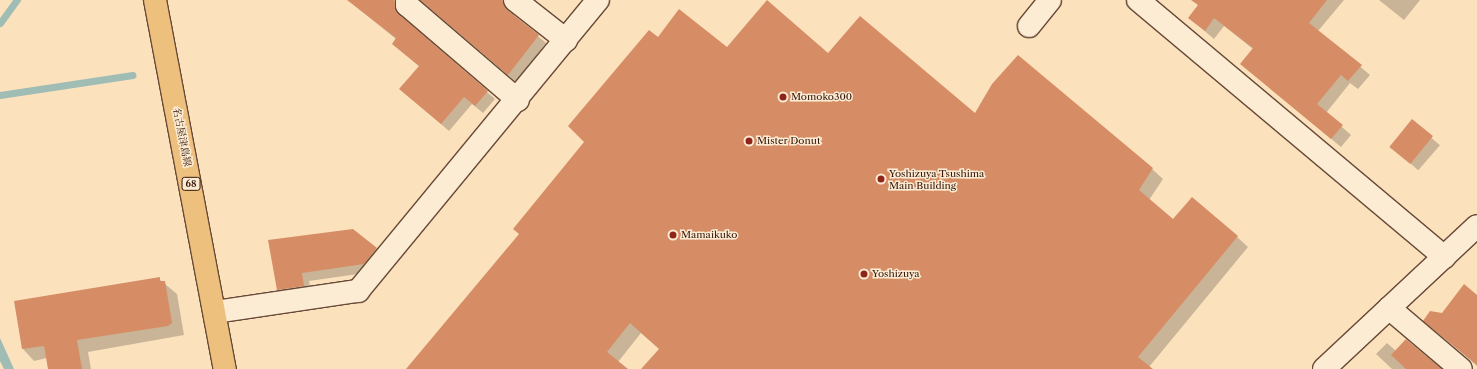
<!DOCTYPE html>
<meta charset="utf-8">
<style>
body{margin:0}
#map{position:relative;width:1477px;height:369px;overflow:hidden;background:#fce1bd;font-family:"Libre Caslon Text","Noto Serif JP",serif}
div>[style]{position:absolute}
.water>*{inset:0;background:#9fbdb4}
.shadow>*{inset:0;background:#0003;transform-origin:0 0}
.stream>*{height:7px;margin:-3.5px;padding:0 3.5px;transform-origin:3.5px;border-radius:3.5px;background:#9fbdb4}
.building>*{inset:0;background:#d68d65;transform-origin:0 0}
.roads{filter:drop-shadow(1px 0 #674937) drop-shadow(-1px 0 #674937) drop-shadow(0 1px #674937) drop-shadow(0 -1px #674937)}
.street>*{height:22px;margin:-11px;padding:0 11px;transform-origin:11px;border-radius:11px;background:#fdecd4}
.secondary>*{height:22px;margin:-11px;padding:0 11px;transform-origin:11px;border-radius:11px;background:#fdecd4}
.primary>*{height:22px;margin:-11px;padding:0 11px;transform-origin:11px;border-radius:11px;background:#eec07e}
.dots>*{width:11px;height:11px;translate:-50% -50%;box-sizing:border-box;border:2px solid #fdecd4;border-radius:50%}
span{translate:-50% -50%;white-space:nowrap;text-align:center;line-height:1.15;-webkit-text-stroke:3px #fdecd4;paint-order:stroke}
.shield-label span{padding:1px 3px;background:#fdecd4;border:1px solid;border-radius:3px;-webkit-text-stroke-width:0}
.shield-label{font-size:9px;color:#35160a;font-weight:700}
.poi-label{font-size:10px;color:#35160a}
.left{translate:0 -50%;text-align:left}
.street-label{font-size:10px;color:#35160a}
</style>
<div id="map">
<div class="water">
<i style="clip-path:polygon(0 338px,14px 369px,4px 369px,0 361px)"></i>
</div>
<div class="shadow">
<i style="clip-path:polygon(358px 0,407px 0,402px 8px,406px 22px,495px 99px,483px 113px,472px 104px,449px 131px,400px 89px,420px 67px,393px 44px,396px 39px,354px 5px)"></i>
<i style="clip-path:polygon(422px 0,507px 0,514px 16px,546px 43px,516px 82px)"></i>
<i style="clip-path:polygon(1203px 0,1344px 0,1318px 31px,1370px 75px,1358px 89px,1350px 83px,1326px 113px,1351px 135px,1341px 147px,1241px 64px,1253px 49px,1224px 26px,1214px 39px,1189px 18px)"></i>
<i style="clip-path:polygon(1379px 0,1420px 0,1404px 20px)"></i>
<i style="clip-path:polygon(658px 39px,727px 48px,829px 55px,975px 115px,1152px 169px,1163px 179px,1149px 200px,1173px 220px,1237px 237px,1248px 247px,1149px 367px,1152px 369px,642px 369px,660px 349px,641px 333px,618px 362px,626px 369px,407px 369px,520px 235px)"></i>
<i style="left:1412px;top:121px;width:37px;height:33px;rotate:41deg"></i>
<i style="clip-path:polygon(352px 230px,384px 257px,372px 272px,309px 281px,311px 294px,286px 298px,278px 290px)"></i>
<i style="clip-path:polygon(159px 279px,177px 294px,184px 335px,88px 352px,91px 369px,49px 369px,47px 358px,34px 361px,23px 349px)"></i>
<i style="clip-path:polygon(1477px 299px,1477px 366px,1425px 321px)"></i>
<i style="clip-path:polygon(1387px 343px,1396px 351px,1440px 369px,1392px 369px,1376px 354px)"></i>
</div>
<div class="stream">
<i style="left:0;top:23px;width:29px;rotate:-54deg"></i>
<i style="left:0;top:95px;width:134px;rotate:-8.6deg"></i>
</div>
<div class="building">
<i style="clip-path:polygon(347px 0,394px 0,399px 14px,488px 91px,475px 106px,464px 97px,441px 124px,399px 89px,419px 66px,392px 44px,396px 38px)"></i>
<i style="clip-path:polygon(420px 0,503px 0,507px 10px,539px 35px,508px 75px)"></i>
<i style="clip-path:polygon(767px 0,828px 53px,860px 16px,975px 113px,992px 84px,1018px 55px,1153px 168px,1139px 190px,1173px 219px,1192px 197px,1238px 236px,1138px 357px,1153px 369px,641px 369px,659px 349px,630px 323px,607px 352px,628px 369px,406px 369px,519px 234px,513px 229px,584px 142px,568px 126px,649px 30px,658px 37px,679px 9px,727px 47px)"></i>
<i style="clip-path:polygon(1191px 0,1327px 0,1309px 23px,1362px 65px,1348px 81px,1341px 75px,1317px 104px,1343px 125px,1331px 139px,1240px 64px,1253px 48px,1214px 18px,1205px 31px,1188px 18px,1198px 5px)"></i>
<i style="left:1412px;top:119px;width:27px;height:36px;rotate:39deg"></i>
<i style="clip-path:polygon(353px 229px,377px 248px,364px 264px,302px 273px,304px 286px,277px 290px,268px 240px)"></i>
<i style="clip-path:polygon(160px 277px,160px 281px,165px 281px,172px 323px,168px 326px,77px 340px,82px 369px,48px 369px,44px 346px,22px 349px,14px 301px)"></i>
<i style="clip-path:polygon(1464px 284px,1477px 295px,1477px 365px,1423px 321px,1430px 311px,1442px 313px)"></i>
<i style="clip-path:polygon(1406px 339px,1408px 341px,1442px 369px,1406px 369px,1391px 355px)"></i>
</div>
<div class="roads">
<div class="street">
<i style="left:407px;top:0;width:5px;rotate:90deg"></i>
<i style="left:407px;top:5px;width:146px;rotate:40.6deg"></i>
<i style="left:515px;top:0;width:65px;rotate:38.1deg"></i>
<i style="left:1138px;top:0;width:400px;rotate:40deg"></i>
<i style="left:1029px;top:26px;width:33px;rotate:-51deg"></i>
<i style="left:1389px;top:308px;width:94px;rotate:40.3deg"></i>
<i style="left:215px;top:312px;width:145px;rotate:-8.4deg"></i>
<i style="left:358px;top:291px;width:377px;rotate:-50.5deg"></i>
</div>
<div class="secondary">
<i style="left:1324px;top:369px;width:209px;rotate:-43.1deg"></i>
</div>
<div class="primary">
<i style="left:155px;top:0;width:376px;rotate:79.3deg"></i>
</div>
</div>
<div class="dots">
<i style="left:783px;top:97px;background:#8f2418"></i>
<i style="left:749px;top:141px;background:#8f2418"></i>
<i style="left:881px;top:179px;background:#8f2418"></i>
<i style="left:673px;top:235px;background:#8f2418"></i>
<i style="left:864px;top:274px;background:#8f2418"></i>
</div>
<div class="shield-label">
<span style="left:191px;top:184px">68</span>
</div>
<div class="poi-label">
<span class="left" style="left:791px;top:97px">Momoko300</span>
<span class="left" style="left:757px;top:141px">Mister Donut</span>
<span class="left" style="left:889px;top:179px">Yoshizuya Tsushima<br>Main Building</span>
<span class="left" style="left:681px;top:235px">Mamaikuko</span>
<span class="left" style="left:872px;top:274px">Yoshizuya</span>
</div>
<div class="street-label">
<span style="left:182px;top:137px;rotate:79deg">名古屋津島線</span>
</div>
</div>
